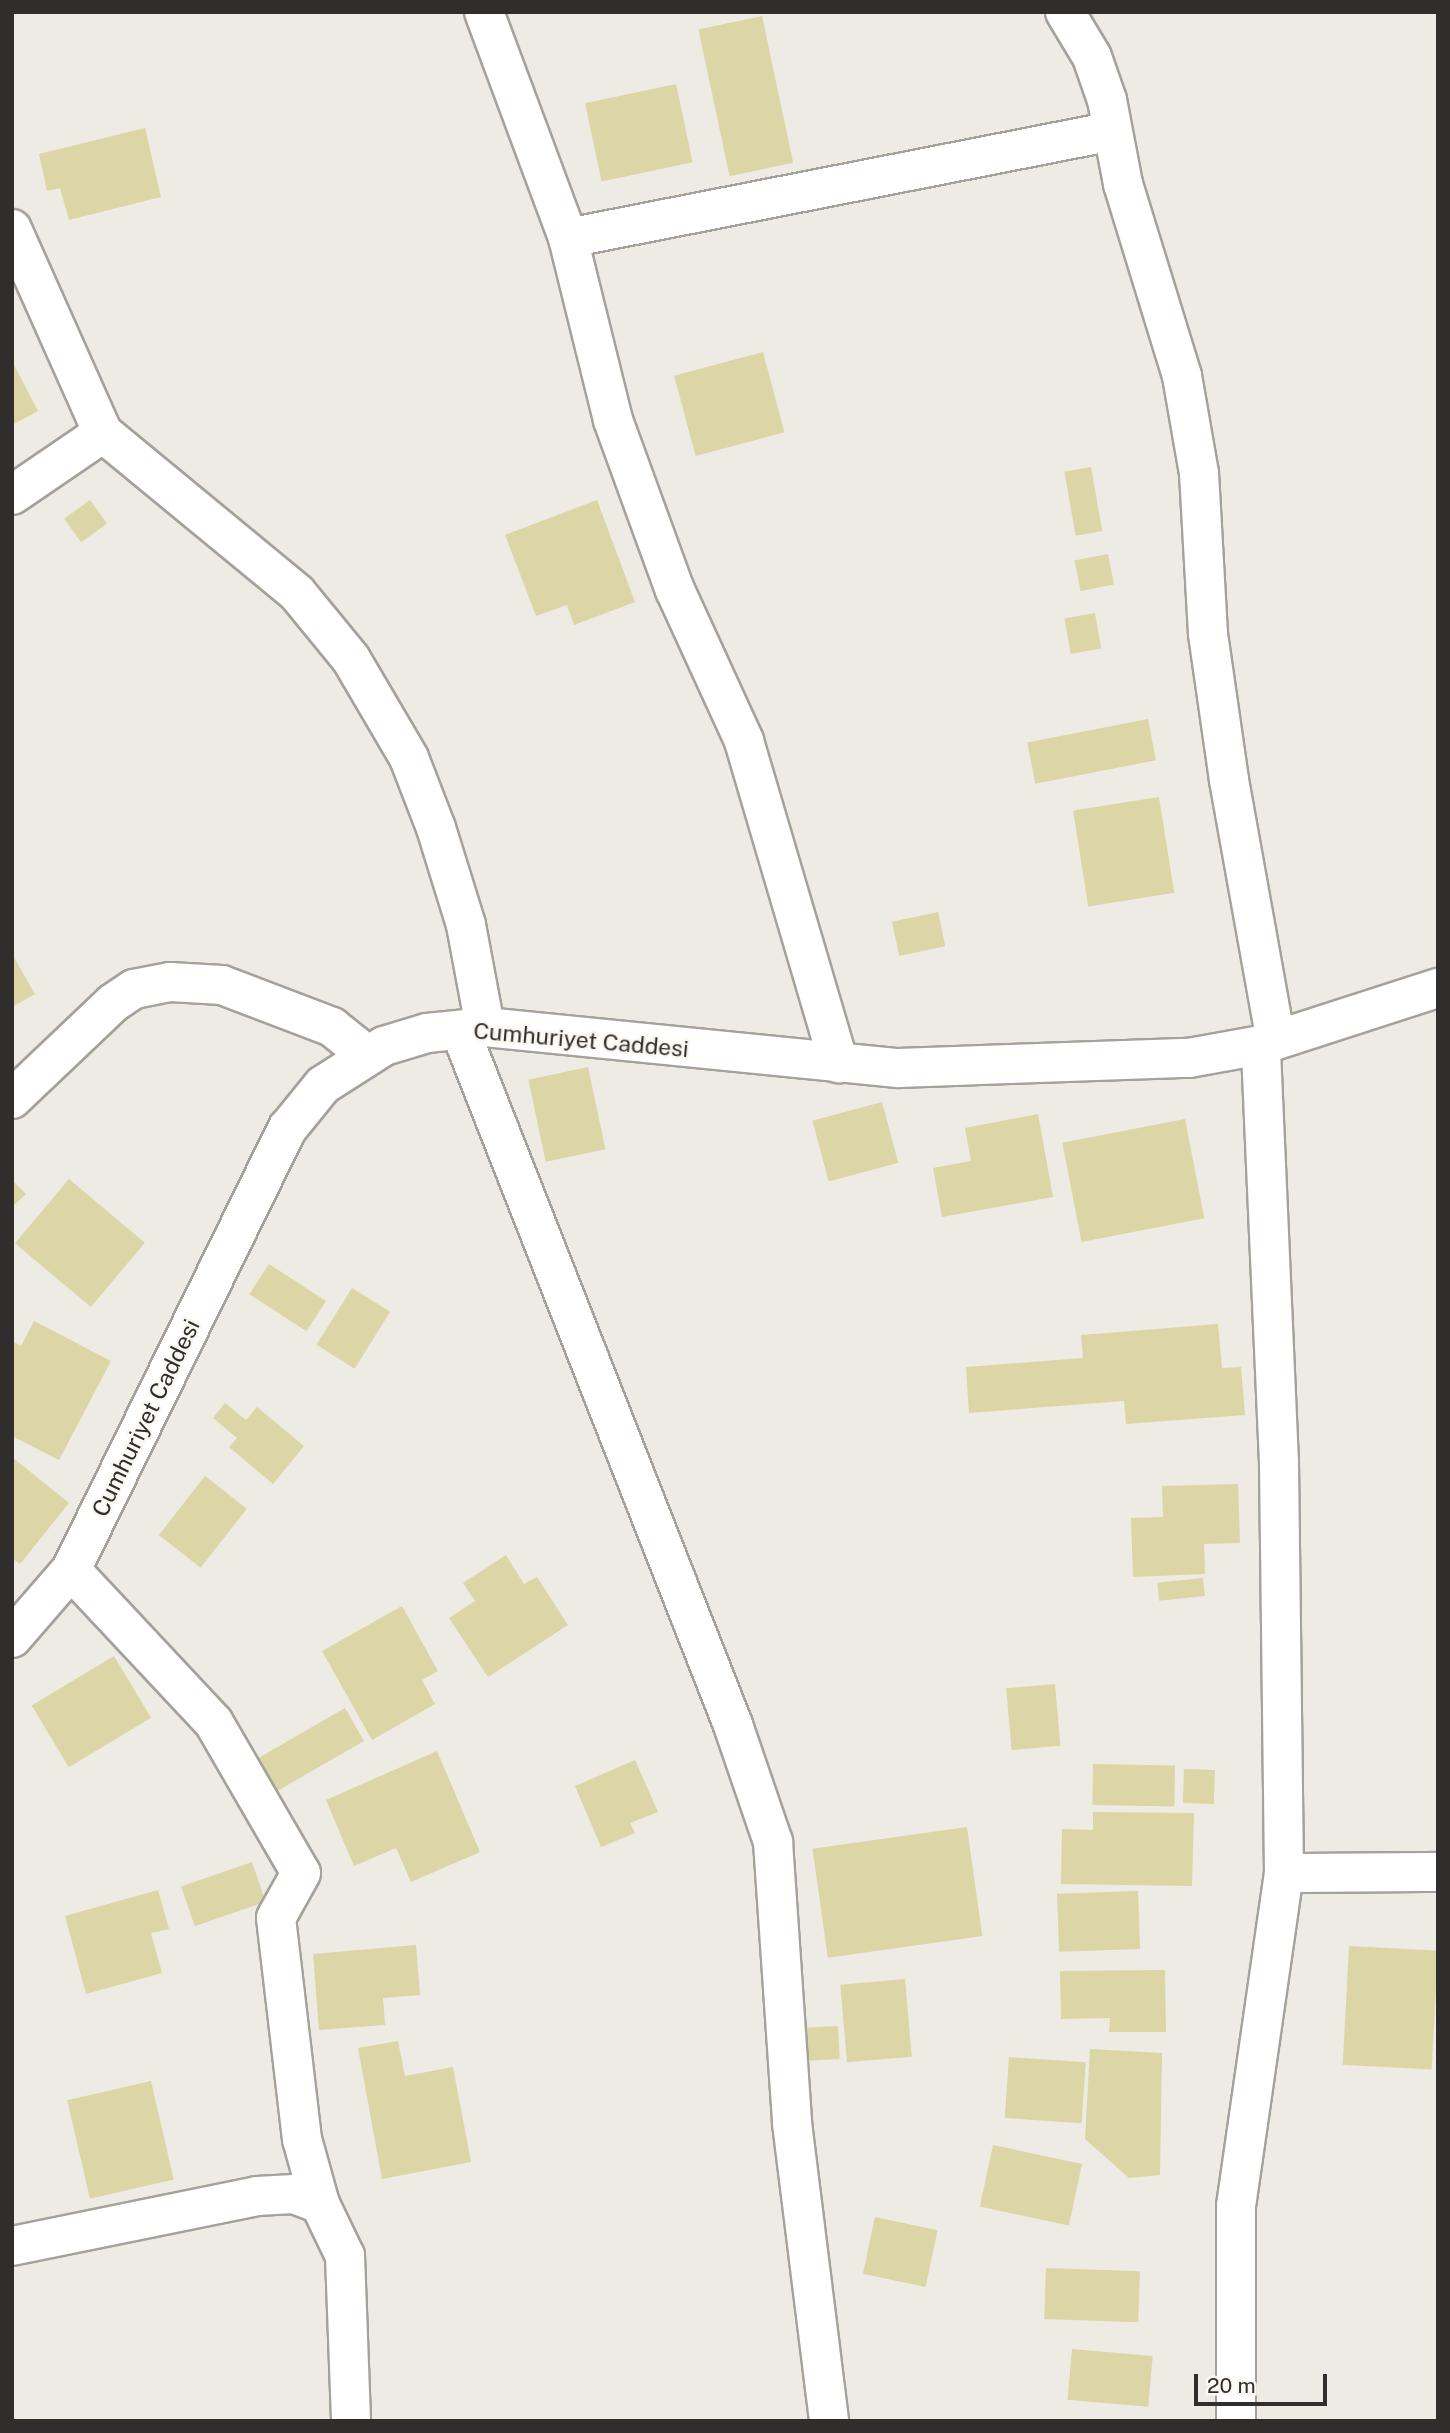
<!DOCTYPE html>
<style>
body{margin:0}
#map{position:relative;width:1450px;height:2433px;overflow:hidden;background:#eeeae4;font-family:"Public Sans",sans-serif}
div>[style]{position:absolute}
.building>*{inset:0;background:#dcd6a6;transform-origin:0 0}
.roads{filter:drop-shadow(2px 0 #a5a19b) drop-shadow(-2px 0 #a5a19b) drop-shadow(0 2px #a5a19b) drop-shadow(0 -2px #a5a19b)}
.minor>*{height:38px;margin:-19px;padding:0 19px;transform-origin:19px;border-radius:19px;background:#fff}
span{translate:-50% -50%;white-space:nowrap;text-align:center;line-height:1.15;-webkit-text-stroke:5px #fbf8f1;paint-order:stroke}
.street-label{font-size:23px;color:#302e2c}
.frame{position:absolute;inset:0;border:14px solid #302e2c;pointer-events:none}
.scale{position:absolute;left:1194px;top:2374px;width:133px;height:32px;box-sizing:border-box;border:4px solid #302e2c;border-top:0;padding-left:9px;font-size:21px;line-height:24px;white-space:nowrap;color:#302e2c;-webkit-text-stroke:5px #fbf8f1;paint-order:stroke}
</style>
<div id="map">
<div class="building">
<i style="left:762px;top:16px;width:150px;height:65px;rotate:78deg"></i>
<i style="left:676px;top:84px;width:80px;height:93px;rotate:78deg"></i>
<i style="clip-path:polygon(145px 128px,161px 197px,69px 220px,60px 188px,47px 191px,39px 154px)"></i>
<i style="left:763px;top:352px;width:83px;height:92px;rotate:75deg"></i>
<i style="clip-path:polygon(12px 361px,38px 411px,12px 425px)"></i>
<i style="left:1091px;top:467px;width:65px;height:27px;rotate:80deg"></i>
<i style="left:90px;top:500px;width:29px;height:32px;rotate:54deg"></i>
<i style="clip-path:polygon(597px 500px,635px 602px,574px 625px,567px 605px,536px 616px,505px 535px)"></i>
<i style="left:1108px;top:554px;width:31px;height:34px;rotate:79deg"></i>
<i style="left:1095px;top:613px;width:36px;height:31px;rotate:80deg"></i>
<i style="left:1148px;top:719px;width:42px;height:123px;rotate:79deg"></i>
<i style="left:1159px;top:797px;width:97px;height:87px;rotate:81deg"></i>
<i style="left:938px;top:912px;width:35px;height:47px;rotate:78deg"></i>
<i style="clip-path:polygon(12px 954px,35px 994px,12px 1007px)"></i>
<i style="left:588px;top:1067px;width:84px;height:61px;rotate:78deg"></i>
<i style="left:882px;top:1102px;width:63px;height:72px;rotate:75deg"></i>
<i style="clip-path:polygon(1038px 1114px,1053px 1197px,942px 1217px,933px 1168px,971px 1161px,965px 1128px)"></i>
<i style="left:1185px;top:1119px;width:101px;height:125px;rotate:79deg"></i>
<i style="left:69px;top:1179px;width:99px;height:84px;rotate:40deg"></i>
<i style="clip-path:polygon(12px 1180px,26px 1194px,12px 1207px)"></i>
<i style="left:269px;top:1264px;width:68px;height:36px;rotate:33deg"></i>
<i style="left:352px;top:1288px;width:45px;height:67px;rotate:32deg"></i>
<i style="clip-path:polygon(34px 1321px,111px 1361px,59px 1460px,12px 1436px,12px 1341px,21px 1346px)"></i>
<i style="clip-path:polygon(1218px 1324px,1222px 1368px,1241px 1367px,1245px 1415px,1126px 1424px,1124px 1401px,969px 1413px,966px 1367px,1083px 1358px,1081px 1335px)"></i>
<i style="clip-path:polygon(225px 1403px,246px 1420px,257px 1407px,304px 1446px,273px 1484px,229px 1447px,237px 1438px,213px 1418px)"></i>
<i style="clip-path:polygon(12px 1457px,69px 1503px,20px 1564px,12px 1558px)"></i>
<i style="left:205px;top:1476px;width:53px;height:75px;rotate:38deg"></i>
<i style="clip-path:polygon(1238px 1484px,1240px 1543px,1204px 1544px,1205px 1574px,1133px 1577px,1131px 1518px,1163px 1517px,1162px 1486px)"></i>
<i style="clip-path:polygon(506px 1555px,524px 1584px,537px 1577px,568px 1625px,488px 1677px,449px 1618px,475px 1601px,463px 1583px)"></i>
<i style="left:1203px;top:1578px;width:18px;height:46px;rotate:84deg"></i>
<i style="clip-path:polygon(402px 1606px,438px 1671px,422px 1680px,435px 1704px,372px 1740px,322px 1651px)"></i>
<i style="left:114px;top:1656px;width:72px;height:96px;rotate:59deg"></i>
<i style="left:1055px;top:1684px;width:62px;height:49px;rotate:85deg"></i>
<i style="left:345px;top:1708px;width:38px;height:105px;rotate:60deg"></i>
<i style="clip-path:polygon(437px 1751px,480px 1852px,411px 1882px,396px 1848px,354px 1866px,326px 1800px)"></i>
<i style="clip-path:polygon(635px 1760px,658px 1812px,630px 1823px,635px 1833px,601px 1847px,575px 1786px)"></i>
<i style="left:1093px;top:1764px;width:82px;height:41px;rotate:1deg"></i>
<i style="left:1184px;top:1769px;width:31px;height:34px;rotate:2deg"></i>
<i style="clip-path:polygon(1093px 1812px,1194px 1813px,1192px 1886px,1061px 1884px,1062px 1829px,1093px 1830px)"></i>
<i style="left:967px;top:1827px;width:110px;height:156px;rotate:82deg"></i>
<i style="left:252px;top:1862px;width:42px;height:75px;rotate:71deg"></i>
<i style="clip-path:polygon(158px 1890px,169px 1929px,151px 1933px,162px 1973px,86px 1994px,65px 1916px)"></i>
<i style="left:1138px;top:1891px;width:58px;height:81px;rotate:88deg"></i>
<i style="clip-path:polygon(416px 1945px,420px 1995px,383px 1998px,385px 2025px,319px 2030px,313px 1954px)"></i>
<i style="left:1349px;top:1946px;width:89px;height:119px;rotate:3deg"></i>
<i style="clip-path:polygon(1165px 1970px,1166px 2032px,1109px 2032px,1110px 2018px,1061px 2019px,1060px 1971px)"></i>
<i style="left:905px;top:1979px;width:78px;height:65px;rotate:85deg"></i>
<i style="left:838px;top:2026px;width:33px;height:33px;rotate:87deg"></i>
<i style="clip-path:polygon(398px 2041px,405px 2076px,453px 2067px,471px 2162px,382px 2179px,358px 2048px)"></i>
<i style="clip-path:polygon(1090px 2049px,1162px 2053px,1160px 2175px,1129px 2178px,1085px 2139px)"></i>
<i style="left:1009px;top:2057px;width:77px;height:61px;rotate:4deg"></i>
<i style="left:151px;top:2081px;width:101px;height:86px;rotate:77deg"></i>
<i style="left:993px;top:2145px;width:91px;height:63px;rotate:12deg"></i>
<i style="left:875px;top:2217px;width:64px;height:58px;rotate:12deg"></i>
<i style="left:1046px;top:2268px;width:94px;height:51px;rotate:2deg"></i>
<i style="left:1072px;top:2349px;width:81px;height:51px;rotate:5deg"></i>
</div>
<div class="roads">
<div class="minor">
<i style="left:484px;top:12px;width:241px;rotate:69.6deg"></i>
<i style="left:568px;top:238px;width:187px;rotate:76.1deg"></i>
<i style="left:613px;top:420px;width:181px;rotate:70deg"></i>
<i style="left:675px;top:590px;width:166px;rotate:65.4deg"></i>
<i style="left:744px;top:741px;width:336px;rotate:73.6deg"></i>
<i style="left:1065px;top:12px;width:52px;rotate:59deg"></i>
<i style="left:1092px;top:57px;width:46px;rotate:70.8deg"></i>
<i style="left:1107px;top:100px;width:86px;rotate:79.2deg"></i>
<i style="left:1123px;top:184px;width:201px;rotate:72.9deg"></i>
<i style="left:1182px;top:376px;width:98px;rotate:80.1deg"></i>
<i style="left:1199px;top:473px;width:161px;rotate:86.8deg"></i>
<i style="left:1208px;top:634px;width:148px;rotate:81.8deg"></i>
<i style="left:1229px;top:780px;width:264px;rotate:79.8deg"></i>
<i style="left:12px;top:229px;width:223px;rotate:66deg"></i>
<i style="left:103px;top:433px;width:251px;rotate:39.5deg"></i>
<i style="left:297px;top:593px;width:85px;rotate:50.7deg"></i>
<i style="left:351px;top:659px;width:115px;rotate:59.6deg"></i>
<i style="left:409px;top:758px;width:75px;rotate:68.9deg"></i>
<i style="left:436px;top:828px;width:102px;rotate:72.8deg"></i>
<i style="left:466px;top:925px;width:104px;rotate:79.4deg"></i>
<i style="left:568px;top:238px;width:555px;rotate:-11.11deg"></i>
<i style="left:12px;top:495px;width:110px;rotate:-34.3deg"></i>
<i style="left:460px;top:1030px;width:747px;rotate:68.55deg"></i>
<i style="left:733px;top:1725px;width:124px;rotate:71.1deg"></i>
<i style="left:773px;top:1842px;width:282px;rotate:86.1deg"></i>
<i style="left:792px;top:2123px;width:300px;rotate:82.9deg"></i>
<i style="left:12px;top:1099px;width:139px;rotate:-43.5deg"></i>
<i style="left:113px;top:1003px;width:25px;rotate:-34deg"></i>
<i style="left:134px;top:989px;width:37px;rotate:-11deg"></i>
<i style="left:170px;top:982px;width:52px;rotate:3.3deg"></i>
<i style="left:222px;top:985px;width:118px;rotate:20.9deg"></i>
<i style="left:332px;top:1027px;width:45px;rotate:38.7deg"></i>
<i style="left:71px;top:1570px;width:209px;rotate:46.9deg"></i>
<i style="left:214px;top:1723px;width:173px;rotate:59.9deg"></i>
<i style="left:301px;top:1873px;width:51px;rotate:119.1deg"></i>
<i style="left:276px;top:1918px;width:223px;rotate:83.3deg"></i>
<i style="left:302px;top:2139px;width:67px;rotate:74.5deg"></i>
<i style="left:12px;top:1638px;width:90px;rotate:-49.1deg"></i>
<i style="left:71px;top:1570px;width:492px;rotate:-63.9deg"></i>
<i style="left:288px;top:1128px;width:55px;rotate:-50.9deg"></i>
<i style="left:323px;top:1085px;width:72px;rotate:-32.6deg"></i>
<i style="left:384px;top:1046px;width:45px;rotate:-16.8deg"></i>
<i style="left:427px;top:1033px;width:58px;rotate:-5.9deg"></i>
<i style="left:485px;top:1027px;width:415px;rotate:5.7deg"></i>
<i style="left:898px;top:1068px;width:291px;rotate:-2deg"></i>
<i style="left:1189px;top:1058px;width:73px;rotate:-10.2deg"></i>
<i style="left:1261px;top:1045px;width:186px;rotate:-17.9deg"></i>
<i style="left:1284px;top:1873px;width:154px;rotate:-0.4deg"></i>
<i style="left:12px;top:2246px;width:250px;rotate:-11.5deg"></i>
<i style="left:257px;top:2196px;width:37px;rotate:-3deg"></i>
<i style="left:294px;top:2194px;width:28px;rotate:21deg"></i>
<i style="left:320px;top:2204px;width:58px;rotate:64.3deg"></i>
<i style="left:345px;top:2256px;width:165px;rotate:87.9deg"></i>
<i style="left:1236px;top:2421px;width:215px;rotate:-90deg"></i>
<i style="left:1236px;top:2206px;width:336px;rotate:-81.8deg"></i>
<i style="left:1284px;top:1873px;width:410px;rotate:-90.7deg"></i>
<i style="left:1279px;top:1463px;width:418px;rotate:-92.5deg"></i>
</div>
</div>
<div class="street-label">
<span style="left:581px;top:1040px;rotate:5deg">Cumhuriyet Caddesi</span>
<span style="left:146px;top:1418px;rotate:-64deg">Cumhuriyet Caddesi</span>
</div>
<div class="frame"></div>
<div class="scale">20 m</div>
</div>
